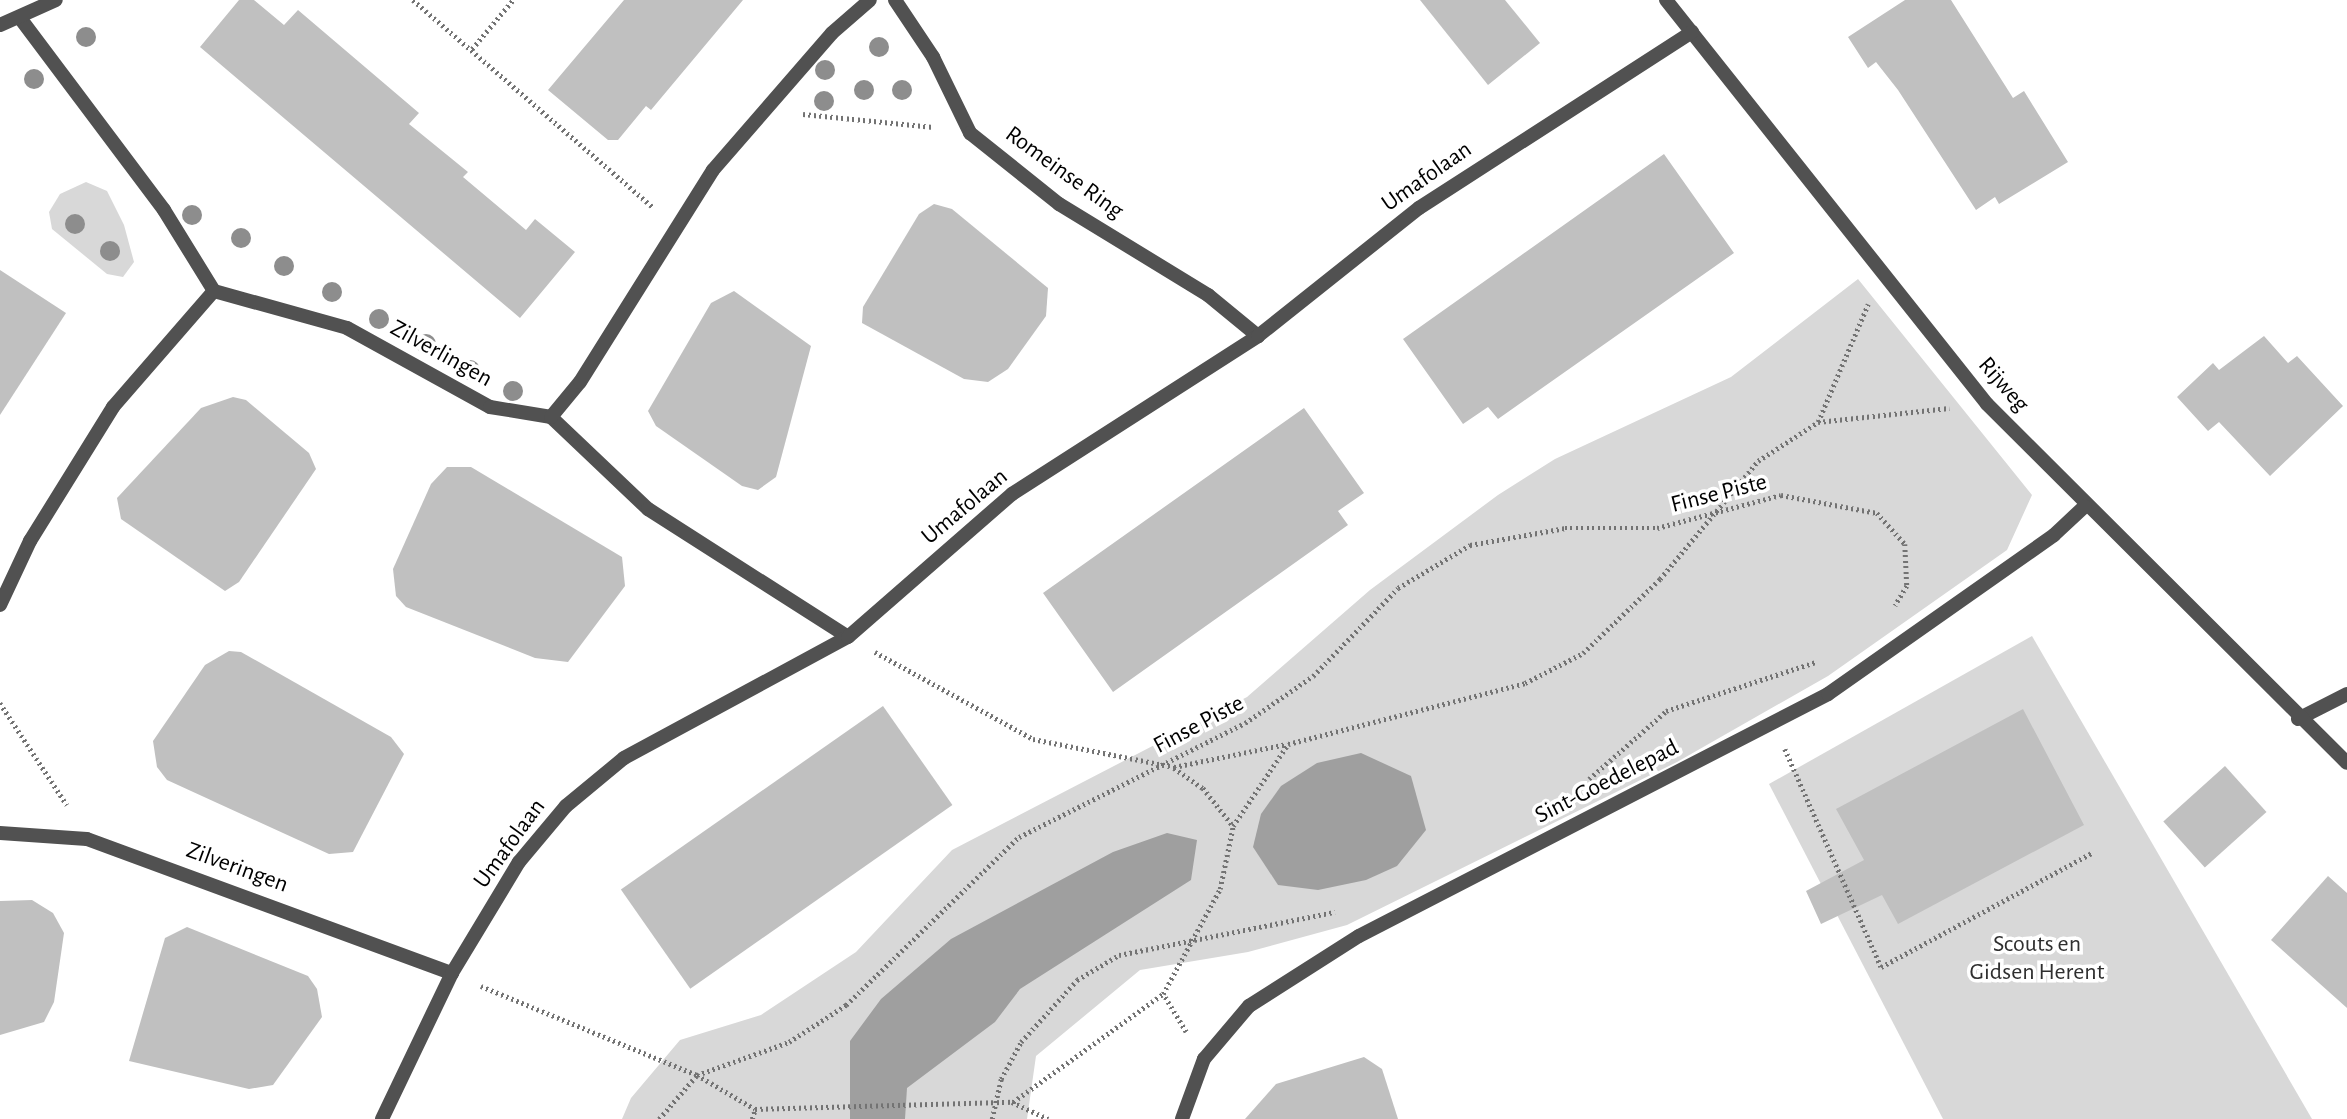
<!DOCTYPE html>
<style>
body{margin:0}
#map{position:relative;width:2347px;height:1119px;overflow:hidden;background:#fff;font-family:"Alegreya Sans",sans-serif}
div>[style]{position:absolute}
.green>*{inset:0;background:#d8d8d8}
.water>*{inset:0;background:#9f9f9f}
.building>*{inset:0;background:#c0c0c0;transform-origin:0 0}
.path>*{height:4.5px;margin-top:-2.25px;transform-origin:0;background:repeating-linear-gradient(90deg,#737373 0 2px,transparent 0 5.5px)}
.service>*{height:14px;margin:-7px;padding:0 7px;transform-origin:7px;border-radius:7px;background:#515151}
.minor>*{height:14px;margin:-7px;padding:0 7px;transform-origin:7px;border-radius:7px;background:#515151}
.trees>*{width:20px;height:20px;margin:-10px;border-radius:50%;background:#8d8d8d}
span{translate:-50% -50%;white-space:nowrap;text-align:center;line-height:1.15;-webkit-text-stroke:7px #fff;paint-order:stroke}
.street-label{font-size:24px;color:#000}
.park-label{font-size:24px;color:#2f2f2f}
</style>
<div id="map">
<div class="green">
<i style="clip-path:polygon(86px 182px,107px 191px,124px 225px,134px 262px,123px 277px,107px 274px,52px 229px,49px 212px,60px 194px)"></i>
<i style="clip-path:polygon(1858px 279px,2032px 495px,2007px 550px,1828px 676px,1677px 762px,1347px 925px,1248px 952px,1140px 970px,1036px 1056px,1027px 1119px,622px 1119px,631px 1098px,680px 1040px,761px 1015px,856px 952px,952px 850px,1247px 697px,1370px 590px,1498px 495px,1555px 459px,1731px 377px)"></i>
<i style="clip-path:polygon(2032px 636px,2312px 1119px,1943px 1119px,1769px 784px)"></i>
</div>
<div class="water">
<i style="clip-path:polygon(1361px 753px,1411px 776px,1426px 830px,1397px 866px,1366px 880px,1318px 890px,1278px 885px,1253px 847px,1261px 814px,1281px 786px,1317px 763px)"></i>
<i style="clip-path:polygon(1167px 833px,1197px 840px,1191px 880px,1020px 989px,995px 1022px,907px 1088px,905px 1119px,850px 1119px,850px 1041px,881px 999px,951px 939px,1113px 852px)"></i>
</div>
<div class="building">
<i style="clip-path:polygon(239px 0,254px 0,284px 25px,298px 10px,419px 113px,409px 124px,468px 172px,463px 177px,526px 230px,535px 219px,575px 252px,520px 318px,200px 47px)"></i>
<i style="clip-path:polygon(624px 0,743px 0,651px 110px,646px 106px,618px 140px,608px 140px,548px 90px)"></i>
<i style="clip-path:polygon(1420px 0,1505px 0,1540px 43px,1488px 85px)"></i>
<i style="clip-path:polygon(1905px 0,1951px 0,2013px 98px,2024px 91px,2068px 162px,1999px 204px,1995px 197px,1976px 210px,1898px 90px,1876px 62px,1868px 68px,1848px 37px)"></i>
<i style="clip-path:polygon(1664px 154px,1734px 253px,1498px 419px,1488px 407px,1463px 424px,1403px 339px)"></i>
<i style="clip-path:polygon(934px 204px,952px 209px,1048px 288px,1046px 316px,1008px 369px,988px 382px,964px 379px,862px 323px,863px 307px,919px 214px)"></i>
<i style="clip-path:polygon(0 270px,66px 313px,0 415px)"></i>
<i style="clip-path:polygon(734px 291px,811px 346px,776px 477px,758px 490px,742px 486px,656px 426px,648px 411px,711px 303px)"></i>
<i style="clip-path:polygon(2264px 336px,2288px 363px,2297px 356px,2343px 406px,2270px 476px,2219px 422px,2208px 431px,2177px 397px,2213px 363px,2219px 370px)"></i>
<i style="clip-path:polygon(233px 397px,246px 400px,309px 453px,316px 469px,239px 582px,225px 591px,121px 519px,117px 498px,201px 408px)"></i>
<i style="clip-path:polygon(1304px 408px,1364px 493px,1338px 511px,1348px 525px,1113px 692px,1043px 593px)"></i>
<i style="clip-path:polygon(447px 467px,471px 467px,622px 557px,625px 586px,568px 662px,535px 658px,406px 607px,396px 596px,393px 569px,431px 484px)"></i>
<i style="clip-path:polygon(229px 651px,241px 652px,391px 737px,404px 754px,353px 852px,329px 854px,167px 780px,157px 767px,153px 741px,205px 665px)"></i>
<i style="left:883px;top:706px;width:121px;height:320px;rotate:55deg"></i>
<i style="clip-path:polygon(2023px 709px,2084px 825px,1898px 924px,1882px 895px,1821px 924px,1806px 891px,1864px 860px,1836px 809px)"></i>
<i style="left:2225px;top:766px;width:62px;height:83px;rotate:48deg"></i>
<i style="clip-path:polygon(2328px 876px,2347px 893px,2347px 1008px,2271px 940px)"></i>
<i style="clip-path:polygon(32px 900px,53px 913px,64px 933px,54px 1002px,44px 1022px,0 1035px,0 901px)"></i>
<i style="clip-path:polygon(187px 927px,308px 976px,317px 989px,322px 1017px,273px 1085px,249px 1089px,129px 1061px,165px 938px)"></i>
<i style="clip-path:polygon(1364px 1057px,1382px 1069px,1398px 1119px,1245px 1119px,1276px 1084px)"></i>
</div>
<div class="path">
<i style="left:413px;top:0;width:317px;rotate:40.8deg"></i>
<i style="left:472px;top:49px;width:64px;rotate:-50.1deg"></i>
<i style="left:803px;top:114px;width:131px;rotate:5.7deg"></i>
<i style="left:1818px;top:422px;width:128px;rotate:-67deg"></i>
<i style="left:875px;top:652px;width:180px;rotate:28.8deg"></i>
<i style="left:1033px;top:739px;width:144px;rotate:11.2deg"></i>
<i style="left:1174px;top:767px;width:115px;rotate:-11.5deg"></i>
<i style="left:0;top:703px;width:122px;rotate:56.7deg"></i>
<i style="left:1785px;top:749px;width:238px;rotate:66.2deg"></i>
<i style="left:1881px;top:967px;width:240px;rotate:-28.4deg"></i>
<i style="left:1174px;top:768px;width:35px;rotate:35deg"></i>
<i style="left:1203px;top:788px;width:48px;rotate:51.7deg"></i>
<i style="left:1589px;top:779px;width:103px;rotate:-41.4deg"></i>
<i style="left:1666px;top:711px;width:158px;rotate:-18.1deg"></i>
<i style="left:481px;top:986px;width:234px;rotate:22.4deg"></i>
<i style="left:697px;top:1075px;width:67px;rotate:30.4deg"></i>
<i style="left:755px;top:1109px;width:257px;rotate:-1.6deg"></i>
<i style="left:1012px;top:1102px;width:40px;rotate:25deg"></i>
<i style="left:1186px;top:1032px;width:44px;rotate:-121.2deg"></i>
<i style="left:1163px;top:994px;width:119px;rotate:-61.5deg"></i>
<i style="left:1220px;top:889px;width:64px;rotate:-78.3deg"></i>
<i style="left:1233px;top:826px;width:99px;rotate:-56.1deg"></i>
<i style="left:1288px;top:744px;width:245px;rotate:-14.4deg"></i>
<i style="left:1525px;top:683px;width:65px;rotate:-27.3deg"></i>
<i style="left:1583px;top:653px;width:107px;rotate:-43.9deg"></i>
<i style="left:1660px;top:579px;width:153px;rotate:-50.3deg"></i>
<i style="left:1758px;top:461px;width:72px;rotate:-33deg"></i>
<i style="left:1818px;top:422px;width:132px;rotate:-6.1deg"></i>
<i style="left:1013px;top:1102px;width:185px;rotate:-35.8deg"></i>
<i style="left:659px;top:1119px;width:58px;rotate:-49.2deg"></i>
<i style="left:697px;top:1075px;width:98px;rotate:-19.7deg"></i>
<i style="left:789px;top:1042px;width:68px;rotate:-33deg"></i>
<i style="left:846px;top:1005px;width:241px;rotate:-44.2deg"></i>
<i style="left:1019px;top:837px;width:253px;rotate:-26.8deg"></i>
<i style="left:1245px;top:723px;width:83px;rotate:-34.7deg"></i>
<i style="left:1313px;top:676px;width:122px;rotate:-46deg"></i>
<i style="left:1398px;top:588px;width:84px;rotate:-30.8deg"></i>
<i style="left:1470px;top:545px;width:97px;rotate:-10.1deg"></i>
<i style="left:1565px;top:528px;width:92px"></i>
<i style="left:1657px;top:528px;width:128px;rotate:-14.9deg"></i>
<i style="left:1781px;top:495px;width:98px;rotate:10.6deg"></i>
<i style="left:1877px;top:513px;width:42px;rotate:47.9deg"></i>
<i style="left:1905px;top:544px;width:42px;rotate:87.3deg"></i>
<i style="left:1907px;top:586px;width:23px;rotate:121deg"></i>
<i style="left:752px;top:1119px;width:10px;rotate:-73deg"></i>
<i style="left:992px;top:1119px;width:41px;rotate:-77.3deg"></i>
<i style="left:1001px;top:1079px;width:42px;rotate:-61.6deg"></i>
<i style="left:1021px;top:1042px;width:84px;rotate:-47.9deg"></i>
<i style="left:1077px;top:980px;width:49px;rotate:-30.8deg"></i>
<i style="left:1119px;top:955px;width:220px;rotate:-11.3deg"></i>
</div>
<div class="service">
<i style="left:2298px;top:719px;width:55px;rotate:-27deg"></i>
</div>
<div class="minor">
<i style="left:895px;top:0;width:69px;rotate:56.3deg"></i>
<i style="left:933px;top:57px;width:85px;rotate:64deg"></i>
<i style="left:970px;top:133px;width:114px;rotate:38.6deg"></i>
<i style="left:1059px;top:204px;width:175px;rotate:31.4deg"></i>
<i style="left:1208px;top:295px;width:65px;rotate:39.4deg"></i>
<i style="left:1666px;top:0;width:516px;rotate:51.53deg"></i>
<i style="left:1987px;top:404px;width:508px;rotate:44.92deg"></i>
<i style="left:20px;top:18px;width:240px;rotate:53.1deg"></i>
<i style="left:164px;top:210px;width:95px;rotate:58.3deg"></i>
<i style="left:0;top:25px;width:61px;rotate:-24.1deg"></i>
<i style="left:551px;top:417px;width:134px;rotate:43.5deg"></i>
<i style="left:648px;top:509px;width:237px;rotate:32.6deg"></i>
<i style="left:0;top:605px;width:71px;rotate:-64.9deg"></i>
<i style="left:30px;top:541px;width:158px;rotate:-58.2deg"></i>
<i style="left:113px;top:407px;width:154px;rotate:-49deg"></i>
<i style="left:214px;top:291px;width:138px;rotate:15.5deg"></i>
<i style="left:347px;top:328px;width:163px;rotate:28.9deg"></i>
<i style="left:490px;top:407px;width:62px;rotate:9.3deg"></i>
<i style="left:551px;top:417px;width:45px;rotate:-50.4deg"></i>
<i style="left:580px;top:382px;width:250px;rotate:-57.9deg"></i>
<i style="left:713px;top:170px;width:181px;rotate:-49deg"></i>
<i style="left:832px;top:33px;width:50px;rotate:-41deg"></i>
<i style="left:0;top:833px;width:87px;rotate:3.9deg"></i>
<i style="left:87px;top:839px;width:389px;rotate:20.2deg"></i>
<i style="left:382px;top:1119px;width:162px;rotate:-64.4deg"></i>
<i style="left:452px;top:973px;width:130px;rotate:-58.9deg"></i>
<i style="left:519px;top:862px;width:73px;rotate:-50deg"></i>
<i style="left:566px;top:806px;width:75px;rotate:-39.6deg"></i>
<i style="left:624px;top:758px;width:255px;rotate:-28.4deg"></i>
<i style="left:848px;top:637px;width:218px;rotate:-41.1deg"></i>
<i style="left:1012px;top:494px;width:292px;rotate:-32.7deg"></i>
<i style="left:1258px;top:336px;width:206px;rotate:-38.5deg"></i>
<i style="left:1419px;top:208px;width:325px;rotate:-32.8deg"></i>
<i style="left:1182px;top:1119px;width:64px;rotate:-69.9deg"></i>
<i style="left:1204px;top:1059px;width:70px;rotate:-49.7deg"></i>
<i style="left:1249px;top:1006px;width:130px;rotate:-32.5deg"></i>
<i style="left:1359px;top:936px;width:528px;rotate:-27.29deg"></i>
<i style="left:1828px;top:694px;width:276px;rotate:-35.1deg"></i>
<i style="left:2054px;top:535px;width:42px;rotate:-43.1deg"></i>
</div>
<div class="trees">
<i style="left:86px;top:37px"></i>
<i style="left:879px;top:47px"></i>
<i style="left:825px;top:70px"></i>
<i style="left:34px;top:79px"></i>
<i style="left:864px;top:90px"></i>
<i style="left:902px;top:90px"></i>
<i style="left:824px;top:101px"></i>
<i style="left:192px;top:215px"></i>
<i style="left:75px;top:224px"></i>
<i style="left:241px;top:238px"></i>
<i style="left:110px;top:251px"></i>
<i style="left:284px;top:266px"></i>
<i style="left:332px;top:292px"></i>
<i style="left:379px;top:319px"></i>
<i style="left:426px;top:344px"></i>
<i style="left:470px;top:370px"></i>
<i style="left:513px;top:391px"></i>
</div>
<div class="street-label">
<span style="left:1064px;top:173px;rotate:36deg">Romeinse Ring</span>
<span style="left:1427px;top:177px;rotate:-35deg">Umafolaan</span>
<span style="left:441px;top:354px;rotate:29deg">Zilverlingen</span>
<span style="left:2003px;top:385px;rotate:49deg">Rijweg</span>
<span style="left:1719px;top:494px;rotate:-14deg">Finse Piste</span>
<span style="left:965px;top:507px;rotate:-40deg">Umafolaan</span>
<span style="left:1199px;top:725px;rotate:-28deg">Finse Piste</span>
<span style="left:1607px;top:782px;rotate:-27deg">Sint-Goedelepad</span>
<span style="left:510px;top:844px;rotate:-54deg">Umafolaan</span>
<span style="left:237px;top:868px;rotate:20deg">Zilveringen</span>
</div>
<div class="park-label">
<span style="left:2037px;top:959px">Scouts en<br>Gidsen Herent</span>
</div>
</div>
